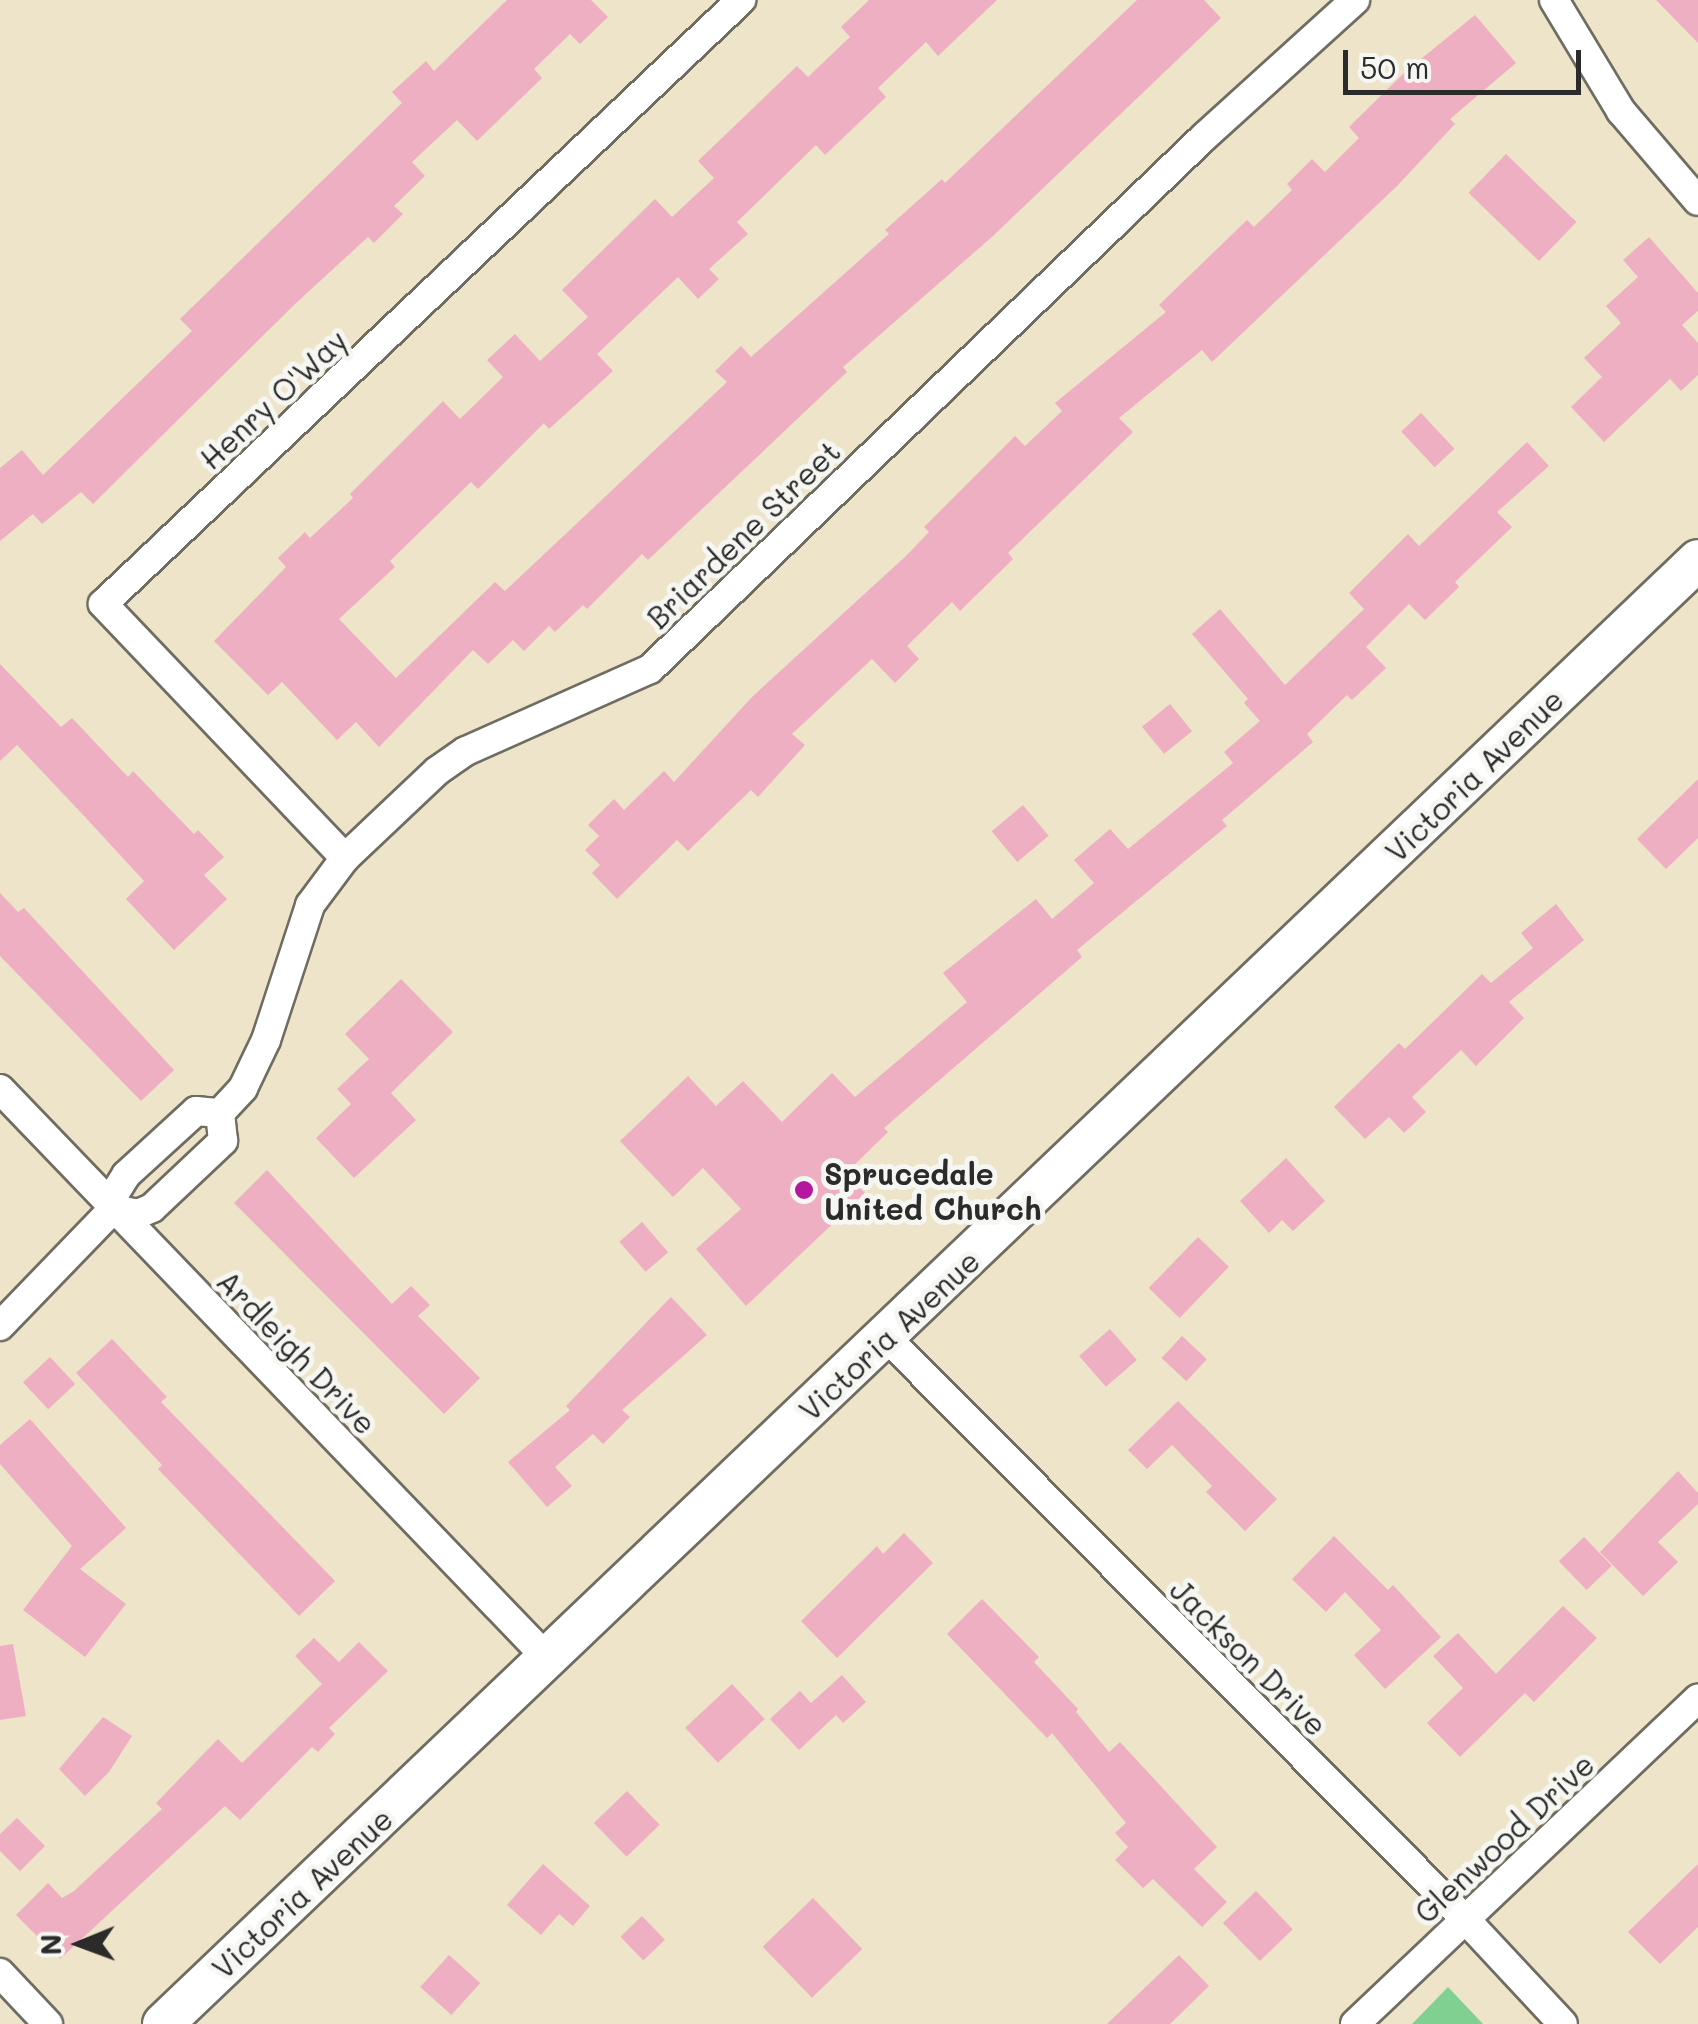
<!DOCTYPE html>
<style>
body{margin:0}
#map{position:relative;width:1698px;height:2024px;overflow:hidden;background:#eee4c9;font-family:Mali,sans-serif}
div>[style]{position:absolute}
.green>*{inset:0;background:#80d191}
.building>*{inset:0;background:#eeafc3;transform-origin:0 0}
.roads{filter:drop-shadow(2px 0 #6f6c62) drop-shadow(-2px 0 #6f6c62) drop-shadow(0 2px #6f6c62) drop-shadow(0 -2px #6f6c62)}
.street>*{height:28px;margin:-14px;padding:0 14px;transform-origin:14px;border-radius:14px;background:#fff}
.secondary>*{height:40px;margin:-20px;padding:0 20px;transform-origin:20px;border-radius:20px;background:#fff}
.dots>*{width:28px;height:28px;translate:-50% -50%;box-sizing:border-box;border:5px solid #f6f6f2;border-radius:50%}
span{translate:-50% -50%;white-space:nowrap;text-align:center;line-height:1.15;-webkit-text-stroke:10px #f6f6f2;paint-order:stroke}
.street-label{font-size:30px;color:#2b2b2b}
.poi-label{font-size:30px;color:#2b2b2b;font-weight:700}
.left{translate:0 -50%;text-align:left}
.north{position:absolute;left:30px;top:1894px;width:100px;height:100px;-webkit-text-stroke:8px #f6f6f2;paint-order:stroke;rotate:269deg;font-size:28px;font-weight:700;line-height:40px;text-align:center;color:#2b2b2b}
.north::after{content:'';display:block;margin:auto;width:35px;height:45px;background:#2b2b2b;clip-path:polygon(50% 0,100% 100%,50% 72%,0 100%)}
.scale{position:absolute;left:1343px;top:50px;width:238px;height:45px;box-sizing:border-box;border:5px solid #2b2b2b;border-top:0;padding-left:12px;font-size:30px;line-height:35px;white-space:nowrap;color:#2b2b2b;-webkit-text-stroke:8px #f6f6f2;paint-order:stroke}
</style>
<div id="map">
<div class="green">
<i style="clip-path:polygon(1448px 1987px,1483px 2024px,1412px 2024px)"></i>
</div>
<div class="building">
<i style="clip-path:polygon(507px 0,591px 0,608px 17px,580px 44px,570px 34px,534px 69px,542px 78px,477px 141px,457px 120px,412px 162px,425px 176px,394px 206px,403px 214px,374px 243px,368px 237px,295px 304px,93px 504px,81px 492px,42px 524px,33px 514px,0 541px,0 468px,22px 450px,43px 475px,192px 331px,180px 319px,402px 103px,392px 92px,426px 61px,434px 71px)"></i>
<i style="clip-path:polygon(869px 0,997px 0,938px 56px,926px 42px,878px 88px,886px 97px,825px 155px,816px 145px,737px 222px,748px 234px,709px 269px,719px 279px,698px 299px,678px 277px,597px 354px,613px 371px,549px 429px,544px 423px,478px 489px,471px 482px,390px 561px,395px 567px,339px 619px,396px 678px,495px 582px,505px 591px,727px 382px,715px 371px,741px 346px,751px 357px,889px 234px,885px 230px,942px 179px,945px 183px,1137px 0,1204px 0,1221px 18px,993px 236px,843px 367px,847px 372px,648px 560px,642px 554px,587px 609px,583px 605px,555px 632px,549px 626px,524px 651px,513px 640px,488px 664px,473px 650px,379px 747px,356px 722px,337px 740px,282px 682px,268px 695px,214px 641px,286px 567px,278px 558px,305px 532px,310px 538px,353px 498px,350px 494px,443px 401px,460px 419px,503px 377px,487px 360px,515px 334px,540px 361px,588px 317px,562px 290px,655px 199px,672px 217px,714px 178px,698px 161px,797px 66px,808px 77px,850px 37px,841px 27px)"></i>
<i style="clip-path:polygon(1656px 0,1698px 0,1698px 43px)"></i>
<i style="clip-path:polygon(1475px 15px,1516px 63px,1450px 119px,1455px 124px,1397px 186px,1212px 362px,1202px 350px,1119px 418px,1133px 432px,1008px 553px,1013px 559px,960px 611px,952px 602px,907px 646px,919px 659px,895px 683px,872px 659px,792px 734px,805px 745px,758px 797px,751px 790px,688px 851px,677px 840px,617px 899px,592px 873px,600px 865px,585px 850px,599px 836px,588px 825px,614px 799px,624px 810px,664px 771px,674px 782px,752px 697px,907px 555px,929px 532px,924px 527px,1015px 436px,1025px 446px,1062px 411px,1055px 403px,1166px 312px,1159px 305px,1247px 220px,1254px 227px,1292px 190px,1287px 184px,1312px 159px,1325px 172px,1359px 138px,1349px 127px,1405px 72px)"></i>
<i style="left:1506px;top:154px;width:98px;height:54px;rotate:44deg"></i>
<i style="clip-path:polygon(1649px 237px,1698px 293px,1698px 311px,1682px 325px,1698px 343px,1698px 375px,1681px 391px,1670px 379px,1604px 442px,1571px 407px,1602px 377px,1584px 358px,1621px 323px,1606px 306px,1638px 277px,1623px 260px)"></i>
<i style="left:1421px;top:413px;width:49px;height:27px;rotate:47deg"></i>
<i style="clip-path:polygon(1527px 442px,1549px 466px,1497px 512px,1512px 527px,1455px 582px,1459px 587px,1425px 620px,1409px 604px,1366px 647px,1386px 668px,1352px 700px,1347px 695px,1307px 734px,1313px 742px,1222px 820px,1227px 826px,1077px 950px,1082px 957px,884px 1128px,888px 1132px,846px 1173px,865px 1193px,746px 1306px,696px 1249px,741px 1209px,703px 1168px,673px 1197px,620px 1141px,688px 1076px,716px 1106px,743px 1081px,782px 1122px,832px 1073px,855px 1097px,967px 1002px,943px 973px,1036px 899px,1052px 919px,1094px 883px,1074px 860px,1110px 829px,1128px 849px,1233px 763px,1224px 752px,1260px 721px,1244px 703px,1248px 699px,1192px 634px,1220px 609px,1285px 685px,1364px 609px,1349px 593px,1408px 534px,1419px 546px)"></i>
<i style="clip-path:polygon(0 664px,61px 727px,72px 718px,128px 777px,133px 771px,194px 834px,198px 830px,224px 857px,204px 875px,227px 899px,174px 950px,126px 899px,144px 881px,86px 818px,17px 745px,0 761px)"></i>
<i style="left:1170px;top:704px;width:35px;height:36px;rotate:51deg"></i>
<i style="clip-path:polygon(1698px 779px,1698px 838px,1666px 869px,1637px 839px)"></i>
<i style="left:1023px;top:805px;width:40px;height:41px;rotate:50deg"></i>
<i style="clip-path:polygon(0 893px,18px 912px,24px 908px,174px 1070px,141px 1101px,0 956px)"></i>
<i style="clip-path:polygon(1556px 904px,1584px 940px,1509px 1002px,1524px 1018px,1476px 1066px,1461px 1050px,1412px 1097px,1426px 1112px,1404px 1133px,1389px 1117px,1365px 1139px,1334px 1107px,1399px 1043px,1405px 1049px,1482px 974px,1491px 983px,1533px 948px,1521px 933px)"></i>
<i style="clip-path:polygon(401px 979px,453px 1032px,391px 1093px,416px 1120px,354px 1178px,316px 1138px,351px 1104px,337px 1089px,369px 1059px,345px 1034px)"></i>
<i style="clip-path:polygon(1286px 1158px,1325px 1201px,1293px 1231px,1282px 1220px,1269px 1233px,1240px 1201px)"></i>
<i style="clip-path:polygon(267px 1170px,392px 1304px,411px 1286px,430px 1305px,418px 1316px,480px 1378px,444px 1414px,234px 1203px)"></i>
<i style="left:642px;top:1222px;width:40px;height:30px;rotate:49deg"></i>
<i style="left:1198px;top:1237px;width:43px;height:71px;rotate:44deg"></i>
<i style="clip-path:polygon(671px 1297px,707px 1335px,622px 1410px,630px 1417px,603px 1444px,593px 1434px,555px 1467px,572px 1486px,547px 1507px,508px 1462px,570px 1410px,566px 1406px)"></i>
<i style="left:1110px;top:1329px;width:41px;height:41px;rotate:49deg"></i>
<i style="left:1182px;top:1336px;width:34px;height:30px;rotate:43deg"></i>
<i style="clip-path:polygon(112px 1339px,167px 1397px,161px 1402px,335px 1581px,299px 1616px,158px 1469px,162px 1465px,76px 1373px)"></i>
<i style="left:50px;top:1357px;width:37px;height:37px;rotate:47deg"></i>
<i style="clip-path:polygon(1178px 1401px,1277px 1499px,1245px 1531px,1206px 1492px,1212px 1486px,1172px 1445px,1147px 1469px,1128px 1450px)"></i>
<i style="clip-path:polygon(30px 1419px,126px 1528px,80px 1569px,126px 1604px,85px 1657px,23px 1610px,72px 1546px,0 1464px,0 1445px)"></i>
<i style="clip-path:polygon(1678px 1471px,1698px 1493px,1698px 1504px,1658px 1542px,1678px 1562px,1643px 1596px,1600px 1552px)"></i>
<i style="clip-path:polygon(904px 1533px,933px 1563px,837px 1658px,801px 1621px,877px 1546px,883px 1554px)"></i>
<i style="clip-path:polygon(1334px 1536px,1388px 1590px,1393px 1585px,1441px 1637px,1385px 1689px,1354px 1655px,1381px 1630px,1345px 1592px,1326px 1612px,1292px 1579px)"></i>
<i style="left:1584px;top:1537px;width:40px;height:35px;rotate:46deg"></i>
<i style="clip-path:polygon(982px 1599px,1039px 1657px,1034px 1662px,1078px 1709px,1076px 1712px,1109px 1752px,1120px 1742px,1217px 1847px,1194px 1869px,1227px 1902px,1202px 1927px,1153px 1879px,1143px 1888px,1115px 1860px,1128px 1847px,1115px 1833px,1126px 1823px,1052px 1733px,1047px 1738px,947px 1634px)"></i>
<i style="clip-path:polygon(1563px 1606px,1597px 1638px,1534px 1702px,1525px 1693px,1460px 1757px,1427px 1723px,1463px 1688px,1433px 1656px,1458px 1633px,1496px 1674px)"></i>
<i style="clip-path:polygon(314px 1638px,339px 1662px,359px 1642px,388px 1671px,329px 1728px,335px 1734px,318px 1752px,312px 1747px,240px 1820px,225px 1806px,60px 1959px,16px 1915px,48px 1883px,62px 1898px,74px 1891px,162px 1809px,156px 1803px,218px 1739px,242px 1763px,322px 1684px,295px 1656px)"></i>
<i style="clip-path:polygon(13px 1644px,26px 1716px,0 1720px,0 1646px)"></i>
<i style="clip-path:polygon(842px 1675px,866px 1702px,843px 1723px,836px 1715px,799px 1750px,770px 1719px,800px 1691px,811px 1703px)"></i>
<i style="left:732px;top:1684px;width:48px;height:64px;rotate:47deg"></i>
<i style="clip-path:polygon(103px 1717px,132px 1736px,109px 1772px,85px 1796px,59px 1769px)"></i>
<i style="left:627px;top:1791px;width:47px;height:46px;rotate:46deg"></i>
<i style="clip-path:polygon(17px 1818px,45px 1846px,20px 1871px,0 1851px,0 1834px)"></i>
<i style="clip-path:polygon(543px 1864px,590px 1906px,573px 1926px,559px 1914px,541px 1935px,507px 1905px)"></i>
<i style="clip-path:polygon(1698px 1864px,1698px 1927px,1660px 1964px,1628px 1932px)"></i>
<i style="left:1256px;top:1891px;width:53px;height:46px;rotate:46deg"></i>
<i style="left:813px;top:1898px;width:71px;height:70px;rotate:46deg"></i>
<i style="left:642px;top:1916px;width:33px;height:30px;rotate:46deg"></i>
<i style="left:449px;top:1955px;width:42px;height:43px;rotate:42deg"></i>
<i style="clip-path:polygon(1179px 1955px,1209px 1986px,1170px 2024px,1107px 2024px)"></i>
</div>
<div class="roads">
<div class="street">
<i style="left:1554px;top:0;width:130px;rotate:58.9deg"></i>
<i style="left:1621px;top:111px;width:118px;rotate:49.5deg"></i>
<i style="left:345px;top:858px;width:351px;rotate:-133.6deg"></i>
<i style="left:103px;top:604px;width:879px;rotate:-43.43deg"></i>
<i style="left:0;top:1089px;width:792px;rotate:46.13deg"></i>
<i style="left:220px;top:1113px;width:34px;rotate:-47deg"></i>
<i style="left:243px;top:1088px;width:53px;rotate:-64.4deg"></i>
<i style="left:266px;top:1040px;width:142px;rotate:-71.9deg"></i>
<i style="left:310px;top:905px;width:59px;rotate:-53.3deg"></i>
<i style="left:345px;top:858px;width:127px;rotate:-43.4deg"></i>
<i style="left:437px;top:771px;width:35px;rotate:-35deg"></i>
<i style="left:466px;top:751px;width:201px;rotate:-24deg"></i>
<i style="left:650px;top:669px;width:768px;rotate:-43.84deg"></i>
<i style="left:1204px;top:137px;width:204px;rotate:-42.2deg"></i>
<i style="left:113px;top:1209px;width:25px;rotate:11deg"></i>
<i style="left:138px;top:1214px;width:15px;rotate:-23deg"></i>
<i style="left:152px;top:1208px;width:98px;rotate:-43.3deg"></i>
<i style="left:223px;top:1141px;width:28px;rotate:-96deg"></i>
<i style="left:113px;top:1209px;width:13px;rotate:-90deg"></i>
<i style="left:113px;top:1196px;width:25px;rotate:-58deg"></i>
<i style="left:126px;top:1175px;width:95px;rotate:-42.4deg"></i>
<i style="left:196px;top:1111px;width:24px;rotate:5deg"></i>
<i style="left:0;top:1326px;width:163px;rotate:-46deg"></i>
<i style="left:887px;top:1338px;width:821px;rotate:45.15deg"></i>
<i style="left:1466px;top:1920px;width:142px;rotate:47deg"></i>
<i style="left:0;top:1973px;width:70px;rotate:46.7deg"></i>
<i style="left:1355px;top:2024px;width:473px;rotate:-43.5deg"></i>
</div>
<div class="secondary">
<i style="left:163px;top:2024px;width:2121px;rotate:-43.64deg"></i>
</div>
</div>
<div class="dots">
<i style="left:804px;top:1190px;background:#b5179e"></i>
</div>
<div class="street-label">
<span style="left:273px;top:399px;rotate:-43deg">Henry O'Way</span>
<span style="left:743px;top:534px;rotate:-44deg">Briardene Street</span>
<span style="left:1474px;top:775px;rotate:-44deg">Victoria Avenue</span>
<span style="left:889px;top:1335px;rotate:-43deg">Victoria Avenue</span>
<span style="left:297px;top:1352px;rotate:46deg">Ardleigh Drive</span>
<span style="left:1249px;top:1657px;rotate:45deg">Jackson Drive</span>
<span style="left:1504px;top:1838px;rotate:-43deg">Glenwood Drive</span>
<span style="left:302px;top:1893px;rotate:-43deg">Victoria Avenue</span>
</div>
<div class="poi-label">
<span class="left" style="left:824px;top:1190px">Sprucedale<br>United Church</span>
</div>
<div class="north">N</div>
<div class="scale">50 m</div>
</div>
